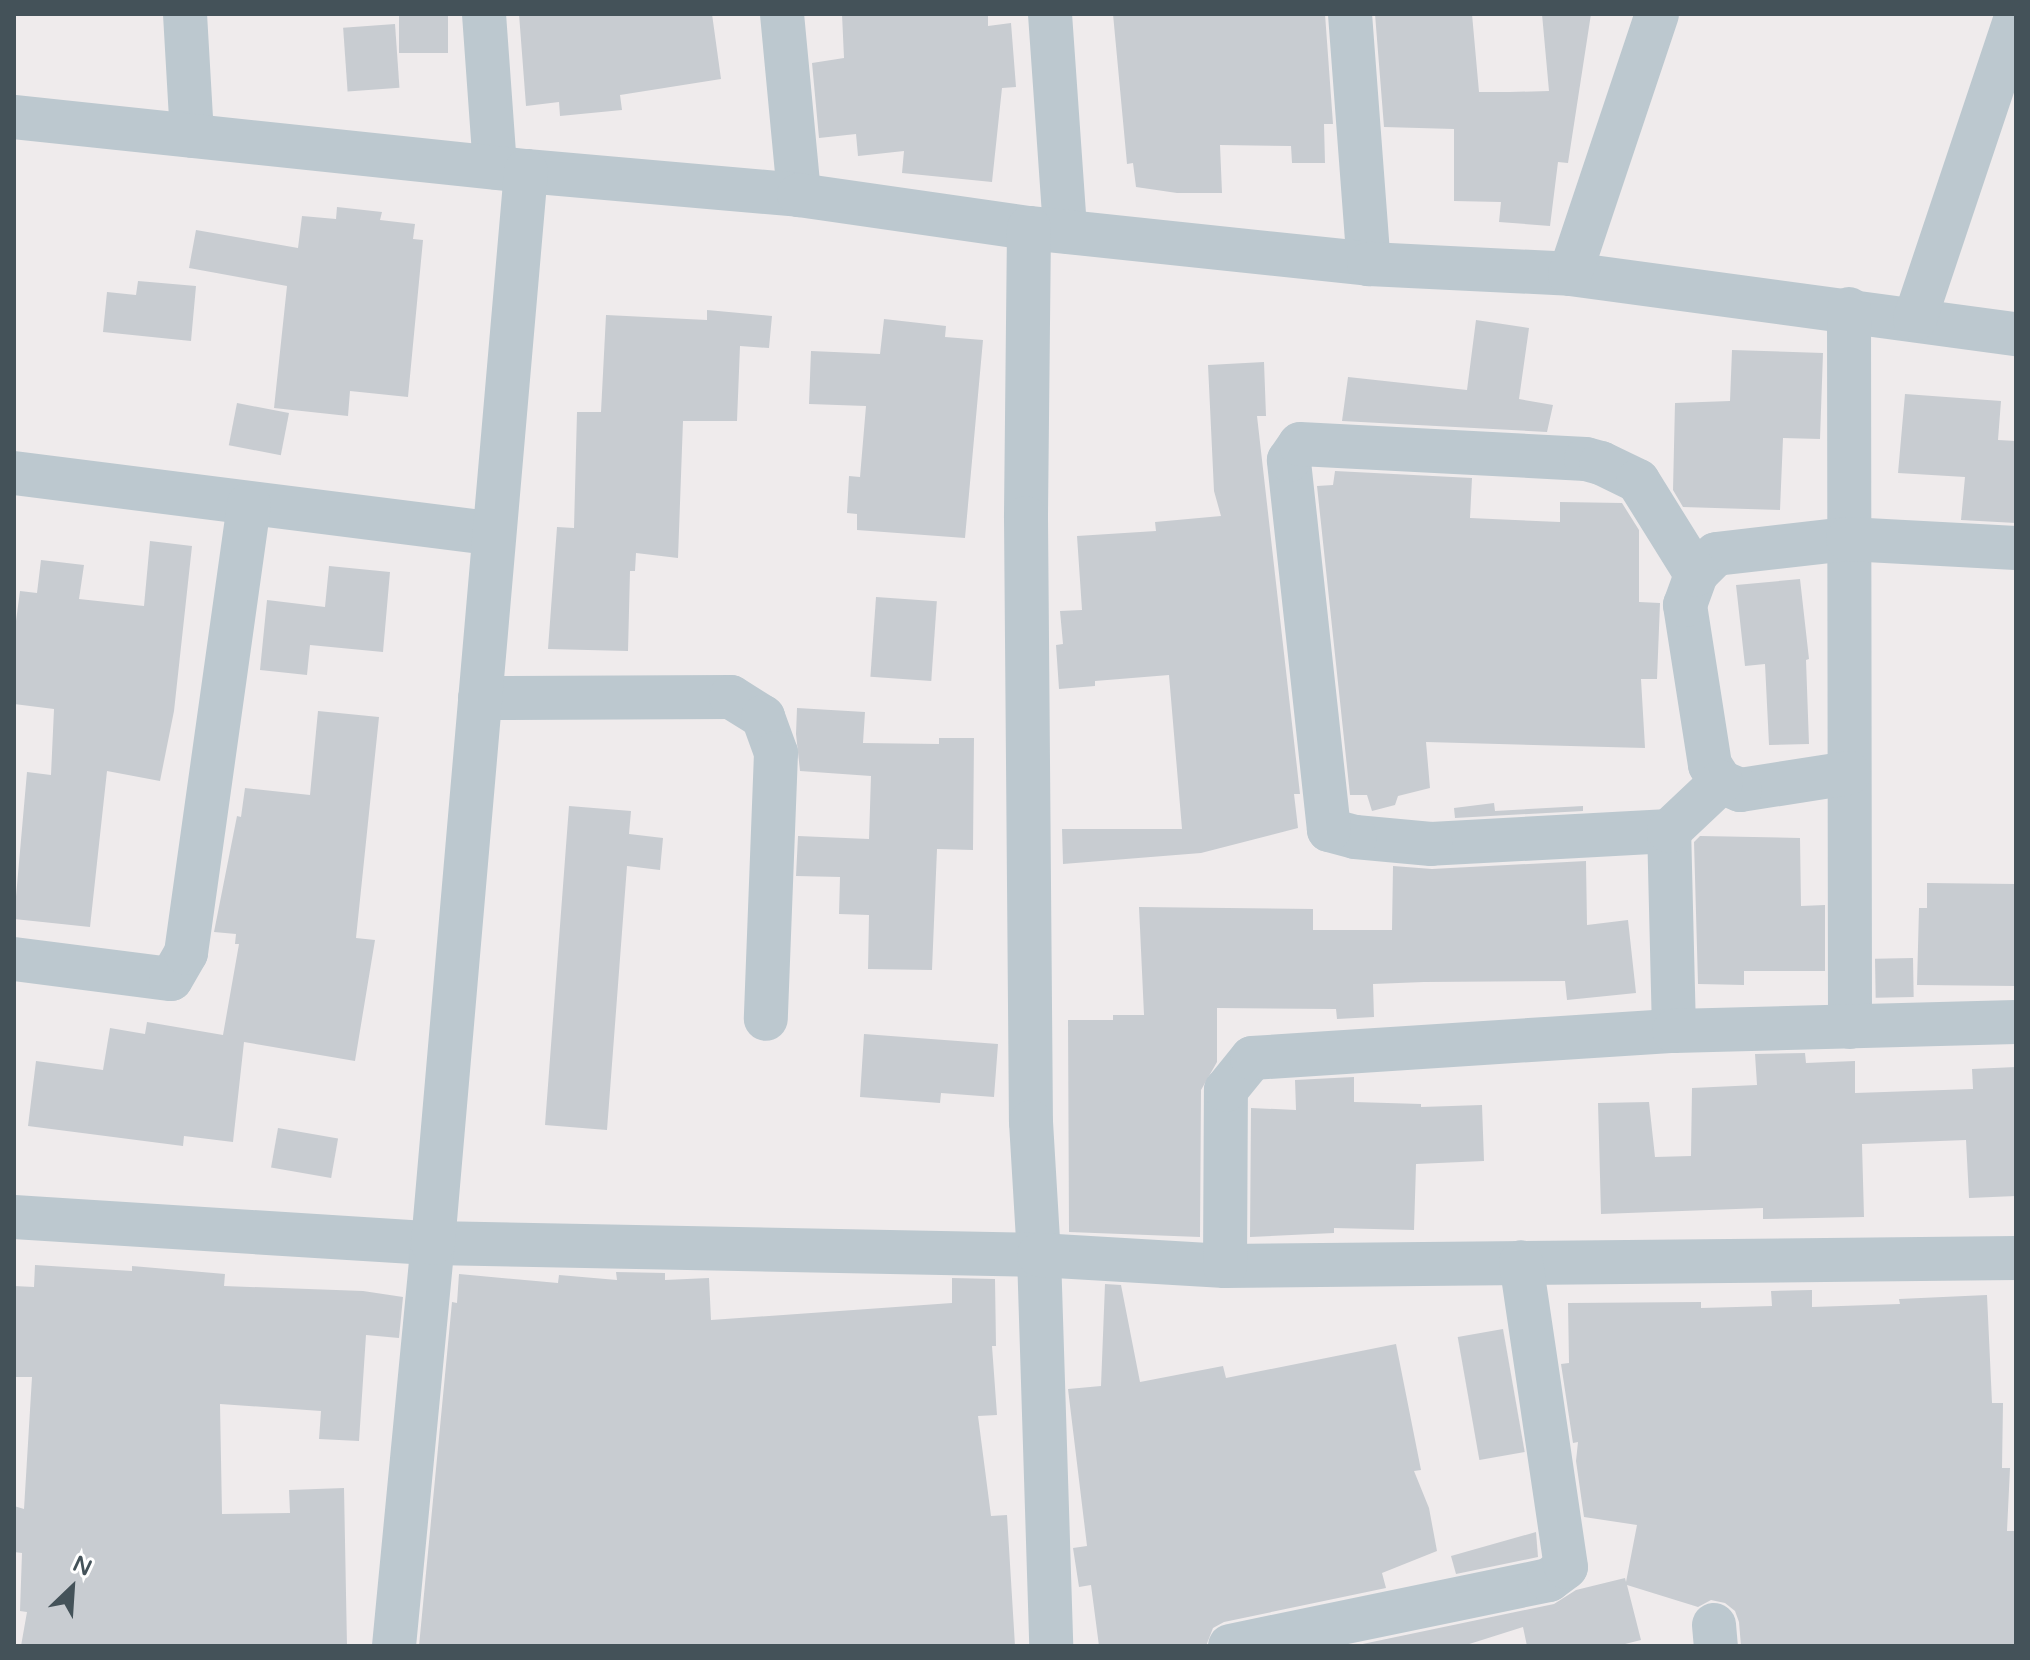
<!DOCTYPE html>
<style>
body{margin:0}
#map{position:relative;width:2030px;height:1660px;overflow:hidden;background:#efebec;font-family:"Varela Round",sans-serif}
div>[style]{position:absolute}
.building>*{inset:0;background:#c8ccd1;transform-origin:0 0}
.minor>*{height:44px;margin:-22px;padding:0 22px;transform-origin:22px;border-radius:22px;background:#bcc8cf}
span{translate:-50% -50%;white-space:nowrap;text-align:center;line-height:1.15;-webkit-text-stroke:6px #fff;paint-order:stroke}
.frame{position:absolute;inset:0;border:16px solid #445259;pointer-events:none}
.north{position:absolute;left:32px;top:1548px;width:80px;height:80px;-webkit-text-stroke:6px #fff;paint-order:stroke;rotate:25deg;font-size:22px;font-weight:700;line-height:32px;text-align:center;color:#445259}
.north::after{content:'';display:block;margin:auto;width:28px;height:36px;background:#445259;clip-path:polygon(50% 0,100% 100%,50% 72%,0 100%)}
</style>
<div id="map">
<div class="building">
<i style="left:399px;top:14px;width:49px;height:39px"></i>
<i style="clip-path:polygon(519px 14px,712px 14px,721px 79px,620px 95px,622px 110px,560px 116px,559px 102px,526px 106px)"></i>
<i style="clip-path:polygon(842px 14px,988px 14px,988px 26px,1011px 23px,1016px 87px,1002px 88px,992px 182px,902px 173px,904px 151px,858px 156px,856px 134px,819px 138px,812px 63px,844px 58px)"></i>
<i style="clip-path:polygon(1113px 14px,1325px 14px,1333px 124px,1324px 124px,1325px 163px,1292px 163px,1291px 146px,1220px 145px,1222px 193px,1177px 193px,1136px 187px,1133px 163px,1127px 164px)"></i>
<i style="clip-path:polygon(1375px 14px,1472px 14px,1479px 92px,1510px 92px,1549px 91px,1542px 14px,1591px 14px,1568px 163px,1558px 162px,1550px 226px,1499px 222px,1501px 202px,1454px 201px,1454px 129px,1384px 127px)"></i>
<i style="left:395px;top:24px;width:64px;height:52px;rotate:86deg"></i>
<i style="clip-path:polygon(337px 207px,382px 212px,380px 220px,415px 224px,413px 239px,423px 240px,408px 397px,350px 391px,348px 416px,274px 408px,287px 286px,189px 268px,196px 230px,298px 248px,302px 216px,336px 219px)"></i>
<i style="clip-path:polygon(138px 281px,196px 286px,191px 341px,103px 332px,107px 292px,136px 295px)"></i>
<i style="clip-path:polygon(707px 310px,772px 316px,769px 348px,740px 346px,737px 421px,683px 421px,678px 558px,636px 553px,635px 571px,630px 571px,628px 651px,548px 649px,557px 527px,574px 528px,577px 412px,601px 412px,606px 315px,707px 320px)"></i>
<i style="clip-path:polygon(884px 319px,946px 326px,945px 337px,983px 340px,965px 538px,857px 530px,857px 514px,847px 513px,849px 476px,860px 477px,866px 406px,809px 404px,811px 351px,880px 354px)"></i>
<i style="clip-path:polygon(1476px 320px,1529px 328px,1519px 399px,1553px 405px,1547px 432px,1342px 421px,1348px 377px,1467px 390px)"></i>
<i style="clip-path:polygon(1732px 350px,1823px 353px,1820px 439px,1783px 438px,1780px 510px,1683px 507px,1673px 490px,1675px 403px,1730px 401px)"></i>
<i style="clip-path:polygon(1264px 362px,1266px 416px,1257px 416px,1300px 794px,1294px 794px,1298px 828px,1201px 853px,1063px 864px,1062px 829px,1182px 829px,1169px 675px,1095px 681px,1095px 686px,1059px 689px,1056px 645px,1063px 644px,1060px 611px,1082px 610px,1077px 536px,1156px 531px,1155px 522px,1221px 516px,1214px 491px,1208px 365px)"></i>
<i style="clip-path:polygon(1905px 394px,2001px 401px,1998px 440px,2016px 441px,2016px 523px,1961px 520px,1965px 477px,1898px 473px)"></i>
<i style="left:237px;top:403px;width:53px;height:43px;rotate:11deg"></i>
<i style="clip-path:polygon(1335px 471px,1472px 478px,1470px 518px,1560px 522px,1560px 502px,1622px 503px,1639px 530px,1639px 602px,1660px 603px,1657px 679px,1641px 679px,1645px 748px,1426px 742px,1430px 788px,1398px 796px,1395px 805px,1372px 811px,1367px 795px,1350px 795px,1317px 486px,1333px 485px)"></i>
<i style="clip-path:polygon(150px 541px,192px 546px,174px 711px,160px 781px,107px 771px,90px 927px,14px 919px,27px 772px,51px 775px,54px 709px,14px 704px,14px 636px,20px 591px,37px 593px,41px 560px,84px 565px,79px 599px,144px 606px)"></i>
<i style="clip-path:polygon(329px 566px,390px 572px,383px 652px,310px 645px,307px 675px,260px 670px,267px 600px,325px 607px)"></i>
<i style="clip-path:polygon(1800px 579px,1809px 659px,1806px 660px,1809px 744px,1769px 745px,1765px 664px,1745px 666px,1736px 585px)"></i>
<i style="left:876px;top:597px;width:61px;height:80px;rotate:4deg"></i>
<i style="clip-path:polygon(797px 708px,865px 712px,863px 743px,939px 744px,939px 738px,974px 738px,973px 850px,937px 849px,932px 970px,868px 969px,869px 915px,839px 914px,840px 877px,796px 876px,798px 836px,869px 839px,871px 776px,800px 771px,796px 734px)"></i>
<i style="clip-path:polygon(318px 711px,379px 717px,356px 938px,375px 940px,355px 1061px,244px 1042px,233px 1142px,184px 1136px,183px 1146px,28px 1126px,36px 1061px,103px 1070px,110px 1028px,145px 1034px,147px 1022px,223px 1035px,239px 944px,235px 944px,236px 934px,214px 932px,237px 816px,241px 817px,245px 788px,310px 795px)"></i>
<i style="clip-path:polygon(1494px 803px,1495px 811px,1583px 806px,1583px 811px,1455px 818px,1454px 808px)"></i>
<i style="clip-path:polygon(569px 806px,631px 811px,629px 834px,663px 838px,660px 870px,627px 866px,607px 1130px,545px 1125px)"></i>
<i style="clip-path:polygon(1700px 836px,1800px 838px,1801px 906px,1825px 905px,1825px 971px,1744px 971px,1744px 985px,1698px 984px,1694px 842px)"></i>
<i style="clip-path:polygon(1586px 861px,1587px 925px,1628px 920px,1636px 993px,1567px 1000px,1565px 981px,1424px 982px,1373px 984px,1374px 1017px,1337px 1019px,1336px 1009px,1217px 1008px,1217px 1062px,1201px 1090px,1200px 1237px,1069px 1232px,1068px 1020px,1113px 1020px,1113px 1015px,1144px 1015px,1139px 907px,1313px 909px,1313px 930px,1392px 930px,1393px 866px,1432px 869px)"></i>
<i style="clip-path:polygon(1927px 883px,2016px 884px,2016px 986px,1917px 985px,1919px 908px,1927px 908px)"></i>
<i style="left:1913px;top:958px;width:39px;height:38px;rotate:89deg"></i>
<i style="clip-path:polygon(864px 1034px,998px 1044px,994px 1097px,941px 1093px,940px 1103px,860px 1097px)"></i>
<i style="clip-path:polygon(1805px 1053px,1806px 1063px,1855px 1061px,1855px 1093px,1973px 1089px,1972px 1069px,2016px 1067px,2016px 1196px,1969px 1198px,1966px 1140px,1862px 1144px,1864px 1217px,1763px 1219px,1763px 1208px,1601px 1214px,1598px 1103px,1649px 1102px,1655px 1157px,1691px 1156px,1692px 1088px,1757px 1085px,1755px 1054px)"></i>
<i style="clip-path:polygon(1354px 1077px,1354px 1102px,1421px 1104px,1421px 1107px,1482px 1105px,1484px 1161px,1416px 1164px,1414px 1230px,1334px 1228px,1334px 1233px,1250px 1237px,1251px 1108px,1296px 1110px,1295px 1080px)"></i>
<i style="left:278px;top:1128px;width:61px;height:40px;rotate:10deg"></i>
<i style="clip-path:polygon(35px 1265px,132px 1271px,132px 1266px,225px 1274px,224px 1286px,363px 1291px,403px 1297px,399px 1338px,366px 1335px,359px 1441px,319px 1439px,321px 1411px,220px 1404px,222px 1514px,290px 1513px,289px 1490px,344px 1488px,347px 1646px,21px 1646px,27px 1612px,20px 1611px,22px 1553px,14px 1552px,14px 1506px,24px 1509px,32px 1377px,14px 1377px,14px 1286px,34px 1287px)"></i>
<i style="clip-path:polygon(616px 1272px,665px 1273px,665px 1280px,709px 1278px,711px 1320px,952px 1303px,952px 1278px,995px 1279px,996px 1346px,992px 1346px,997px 1415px,978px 1416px,991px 1516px,1007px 1515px,1015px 1646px,419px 1646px,452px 1302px,457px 1303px,459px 1274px,558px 1283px,559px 1275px,617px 1280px)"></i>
<i style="clip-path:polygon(1105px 1284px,1121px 1285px,1140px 1382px,1223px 1366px,1226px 1378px,1396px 1344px,1421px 1470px,1414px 1471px,1429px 1508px,1437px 1551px,1382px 1573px,1386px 1588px,1224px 1622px,1213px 1628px,1206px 1646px,1099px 1646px,1091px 1585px,1079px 1587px,1073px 1548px,1087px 1546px,1068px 1389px,1101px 1386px)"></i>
<i style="clip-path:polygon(1812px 1290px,1812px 1307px,1900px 1304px,1899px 1299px,1987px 1295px,1992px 1403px,2003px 1403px,2002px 1468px,2010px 1468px,2007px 1531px,2016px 1531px,2016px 1646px,1741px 1646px,1739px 1622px,1735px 1611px,1725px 1603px,1711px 1600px,1698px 1607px,1627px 1585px,1641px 1640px,1617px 1646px,1527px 1646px,1523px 1627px,1463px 1646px,1353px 1646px,1554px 1604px,1576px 1590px,1625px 1578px,1626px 1582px,1637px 1525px,1584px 1517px,1576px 1461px,1578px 1442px,1573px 1443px,1561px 1364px,1569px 1363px,1568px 1303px,1701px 1302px,1701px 1308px,1772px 1306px,1771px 1291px)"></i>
<i style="left:1503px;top:1329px;width:125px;height:46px;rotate:80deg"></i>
<i style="clip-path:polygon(1536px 1532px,1538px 1557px,1456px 1574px,1451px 1556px)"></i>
</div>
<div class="minor">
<i style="left:185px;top:14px;width:122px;rotate:86.7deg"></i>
<i style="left:484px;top:14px;width:154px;rotate:85.9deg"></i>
<i style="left:782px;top:14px;width:182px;rotate:84.6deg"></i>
<i style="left:1050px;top:14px;width:218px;rotate:86deg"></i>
<i style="left:1350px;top:14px;width:251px;rotate:85.7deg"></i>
<i style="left:14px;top:117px;width:515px;rotate:6.02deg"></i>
<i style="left:526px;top:171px;width:274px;rotate:5deg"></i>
<i style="left:799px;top:195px;width:232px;rotate:8.2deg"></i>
<i style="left:1029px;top:228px;width:342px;rotate:6deg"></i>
<i style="left:1369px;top:264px;width:201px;rotate:2.8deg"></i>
<i style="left:1570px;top:274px;width:450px;rotate:7.7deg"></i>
<i style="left:1029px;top:228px;width:290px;rotate:90.6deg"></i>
<i style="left:1026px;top:518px;width:604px;rotate:89.53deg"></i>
<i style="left:1031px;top:1122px;width:133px;rotate:86.6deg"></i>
<i style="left:1039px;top:1255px;width:391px;rotate:88.2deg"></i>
<i style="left:1570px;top:274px;width:274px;rotate:-71.5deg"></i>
<i style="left:1849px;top:309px;width:718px;rotate:89.92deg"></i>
<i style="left:1915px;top:319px;width:318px;rotate:-71.5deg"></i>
<i style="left:14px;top:473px;width:482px;rotate:7.2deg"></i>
<i style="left:480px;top:698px;width:251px;rotate:-0.2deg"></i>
<i style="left:731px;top:697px;width:38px;rotate:32deg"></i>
<i style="left:763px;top:717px;width:38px;rotate:70deg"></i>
<i style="left:776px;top:753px;width:266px;rotate:92.2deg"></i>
<i style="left:1849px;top:773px;width:110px;rotate:171.1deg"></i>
<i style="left:1740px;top:790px;width:21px;rotate:-157deg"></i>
<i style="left:1721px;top:782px;width:20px;rotate:-123deg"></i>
<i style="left:1710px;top:765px;width:162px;rotate:-98.9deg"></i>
<i style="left:1685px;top:605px;width:33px;rotate:-70deg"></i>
<i style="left:1696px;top:574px;width:28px;rotate:-45deg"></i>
<i style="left:1716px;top:554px;width:133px;rotate:-6.5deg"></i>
<i style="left:1848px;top:539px;width:168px;rotate:3.1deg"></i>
<i style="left:1669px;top:831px;width:238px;rotate:176.9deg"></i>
<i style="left:1431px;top:844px;width:76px;rotate:-174.7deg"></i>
<i style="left:1355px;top:837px;width:27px;rotate:-165deg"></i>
<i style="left:1329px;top:830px;width:372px;rotate:-96.2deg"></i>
<i style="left:1289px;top:460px;width:19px;rotate:-55deg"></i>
<i style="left:1300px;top:444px;width:286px;rotate:3deg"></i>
<i style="left:1586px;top:459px;width:16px;rotate:15deg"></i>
<i style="left:1601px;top:463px;width:41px;rotate:25.9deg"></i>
<i style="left:1638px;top:481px;width:110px;rotate:58.1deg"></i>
<i style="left:14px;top:959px;width:158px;rotate:7.3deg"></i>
<i style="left:171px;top:979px;width:30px;rotate:-60deg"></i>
<i style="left:186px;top:953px;width:453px;rotate:-82deg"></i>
<i style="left:1674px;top:1031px;width:200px;rotate:-91.4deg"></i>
<i style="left:1669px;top:831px;width:71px;rotate:-43.3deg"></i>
<i style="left:14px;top:1217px;width:420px;rotate:3.6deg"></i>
<i style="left:433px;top:1243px;width:606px;rotate:1.13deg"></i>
<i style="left:1039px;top:1255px;width:186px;rotate:3.4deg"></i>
<i style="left:1225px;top:1266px;width:791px;rotate:-0.58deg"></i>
<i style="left:1225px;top:1266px;width:176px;rotate:-89.7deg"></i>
<i style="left:1226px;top:1090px;width:41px;rotate:-50.9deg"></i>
<i style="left:1252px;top:1058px;width:423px;rotate:-3.7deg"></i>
<i style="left:1674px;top:1031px;width:342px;rotate:-1.5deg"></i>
<i style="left:1714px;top:1625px;width:21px;rotate:85deg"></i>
<i style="left:394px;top:1646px;width:405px;rotate:-84.5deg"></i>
<i style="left:433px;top:1243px;width:1076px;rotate:-85.04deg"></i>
<i style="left:1230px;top:1646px;width:326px;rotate:-11.7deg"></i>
<i style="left:1549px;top:1580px;width:21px;rotate:-37deg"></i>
<i style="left:1566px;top:1567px;width:308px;rotate:-98.4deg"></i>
</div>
<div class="frame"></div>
<div class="north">N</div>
</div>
